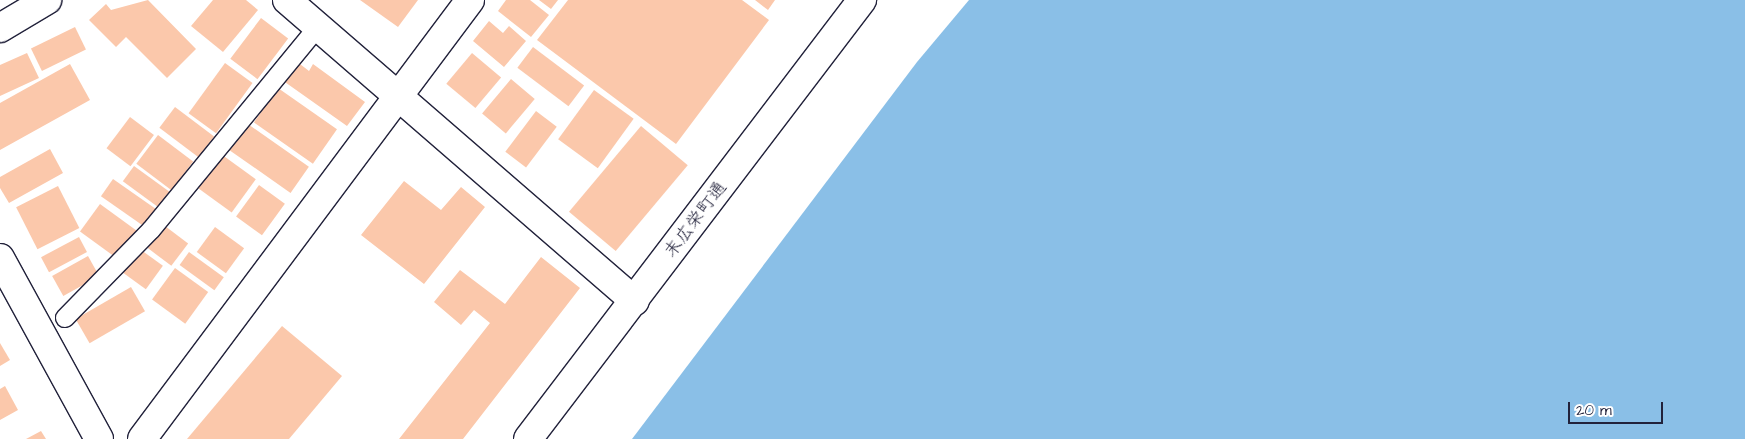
<!DOCTYPE html>
<meta charset="utf-8">
<style>
body{margin:0}
#map{position:relative;width:1745px;height:439px;overflow:hidden;background:#fff;font-family:"Architects Daughter","Klee One",sans-serif}
div>[style]{position:absolute}
.water>*{inset:0;background:#8abfe7}
.building>*{inset:0;background:#fbc8ab;transform-origin:0 0}
.roads{filter:drop-shadow(1px 0 #22223b) drop-shadow(-1px 0 #22223b) drop-shadow(0 1px #22223b) drop-shadow(0 -1px #22223b)}
.lane>*{height:18px;margin:-9px;padding:0 9px;transform-origin:9px;border-radius:9px;background:#fff}
.street>*{height:28px;margin:-14px;padding:0 14px;transform-origin:14px;border-radius:14px;background:#fff}
.secondary>*{height:28px;margin:-14px;padding:0 14px;transform-origin:14px;border-radius:14px;background:#fff}
span{translate:-50% -50%;white-space:nowrap;text-align:center;line-height:1.15;-webkit-text-stroke:4px #fff;paint-order:stroke}
.street-label{font-size:18px;color:#22223b}
.scale{position:absolute;left:1568px;top:402px;width:95px;height:22px;box-sizing:border-box;border:2px solid #22223b;border-top:0;padding-left:6px;font-size:15px;line-height:18px;white-space:nowrap;color:#22223b;-webkit-text-stroke:4px #fff;paint-order:stroke}
</style>
<div id="map">
<div class="water">
<i style="clip-path:polygon(969px 0,1745px 0,1745px 439px,632px 439px,917px 62px)"></i>
</div>
<div class="building">
<i style="clip-path:polygon(148px 0,196px 49px,167px 78px,126px 37px,116px 47px,89px 20px,106px 4px,111px 10px)"></i>
<i style="clip-path:polygon(213px 0,246px 0,258px 10px,223px 52px,191px 26px)"></i>
<i style="clip-path:polygon(360px 0,418px 0,398px 27px)"></i>
<i style="clip-path:polygon(506px 0,530px 0,549px 15px,531px 37px,498px 11px)"></i>
<i style="clip-path:polygon(539px 0,558px 0,551px 9px)"></i>
<i style="clip-path:polygon(568px 0,742px 0,769px 20px,676px 144px,537px 40px)"></i>
<i style="clip-path:polygon(755px 0,775px 0,768px 10px)"></i>
<i style="left:261px;top:18px;width:34px;height:51px;rotate:37deg"></i>
<i style="clip-path:polygon(489px 21px,503px 33px,509px 26px,526px 41px,504px 67px,473px 41px)"></i>
<i style="left:75px;top:27px;width:25px;height:49px;rotate:64deg"></i>
<i style="left:533px;top:47px;width:64px;height:26px;rotate:37deg"></i>
<i style="clip-path:polygon(27px 53px,39px 78px,0 96px,0 65px)"></i>
<i style="left:472px;top:53px;width:38px;height:40px;rotate:40deg"></i>
<i style="clip-path:polygon(296px 61px,309px 71px,313px 64px,365px 102px,347px 126px,282px 80px)"></i>
<i style="left:225px;top:63px;width:34px;height:62px;rotate:36deg"></i>
<i style="clip-path:polygon(70px 64px,90px 100px,0 150px,0 103px)"></i>
<i style="left:511px;top:79px;width:31px;height:45px;rotate:40deg"></i>
<i style="left:278px;top:88px;width:72px;height:42px;rotate:35deg"></i>
<i style="left:594px;top:90px;width:49px;height:61px;rotate:36deg"></i>
<i style="left:175px;top:107px;width:49px;height:26px;rotate:37deg"></i>
<i style="left:536px;top:111px;width:26px;height:51px;rotate:37deg"></i>
<i style="left:130px;top:117px;width:30px;height:39px;rotate:37deg"></i>
<i style="left:245px;top:122px;width:78px;height:32px;rotate:35deg"></i>
<i style="left:641px;top:126px;width:61px;height:112px;rotate:40deg"></i>
<i style="left:158px;top:135px;width:44px;height:36px;rotate:37deg"></i>
<i style="clip-path:polygon(50px 149px,63px 173px,9px 203px,0 188px,0 177px)"></i>
<i style="left:221px;top:154px;width:43px;height:41px;rotate:36deg"></i>
<i style="left:134px;top:166px;width:46px;height:19px;rotate:36deg"></i>
<i style="left:113px;top:179px;width:55px;height:21px;rotate:35deg"></i>
<i style="clip-path:polygon(404px 181px,441px 210px,461px 187px,485px 207px,424px 284px,361px 235px)"></i>
<i style="left:259px;top:185px;width:32px;height:39px;rotate:36deg"></i>
<i style="left:58px;top:186px;width:47px;height:47px;rotate:63deg"></i>
<i style="left:100px;top:204px;width:48px;height:34px;rotate:36deg"></i>
<i style="left:161px;top:223px;width:34px;height:28px;rotate:37deg"></i>
<i style="left:215px;top:227px;width:36px;height:31px;rotate:36deg"></i>
<i style="left:79px;top:237px;width:17px;height:43px;rotate:62deg"></i>
<i style="left:137px;top:247px;width:32px;height:29px;rotate:36deg"></i>
<i style="left:189px;top:252px;width:43px;height:16px;rotate:36deg"></i>
<i style="left:88px;top:256px;width:23px;height:41px;rotate:61deg"></i>
<i style="clip-path:polygon(541px 257px,580px 288px,463px 439px,399px 439px,490px 323px,474px 310px,461px 325px,434px 302px,460px 270px,505px 304px)"></i>
<i style="left:175px;top:268px;width:41px;height:39px;rotate:36deg"></i>
<i style="left:131px;top:287px;width:28px;height:64px;rotate:60deg"></i>
<i style="clip-path:polygon(282px 326px,342px 376px,289px 439px,187px 439px)"></i>
<i style="clip-path:polygon(0 343px,10px 360px,0 366px)"></i>
<i style="clip-path:polygon(5px 386px,18px 410px,0 420px,0 389px)"></i>
<i style="clip-path:polygon(41px 431px,46px 439px,26px 439px)"></i>
</div>
<div class="roads">
<div class="lane">
<i style="left:65px;top:318px;width:123px;rotate:-45.7deg"></i>
<i style="left:151px;top:230px;width:263px;rotate:-50.6deg"></i>
</div>
<div class="street">
<i style="left:287px;top:0;width:460px;rotate:40.9deg"></i>
<i style="left:142px;top:439px;width:548px;rotate:-53.23deg"></i>
<i style="left:528px;top:439px;width:552px;rotate:-52.74deg"></i>
</div>
<div class="secondary">
<i style="left:0;top:28px;width:55px;rotate:-30.8deg"></i>
<i style="left:0;top:258px;width:206px;rotate:61.3deg"></i>
</div>
</div>
<div class="street-label">
<span style="left:696px;top:220px;rotate:-53deg">末広栄町通</span>
</div>
<div class="scale">20 m</div>
</div>
